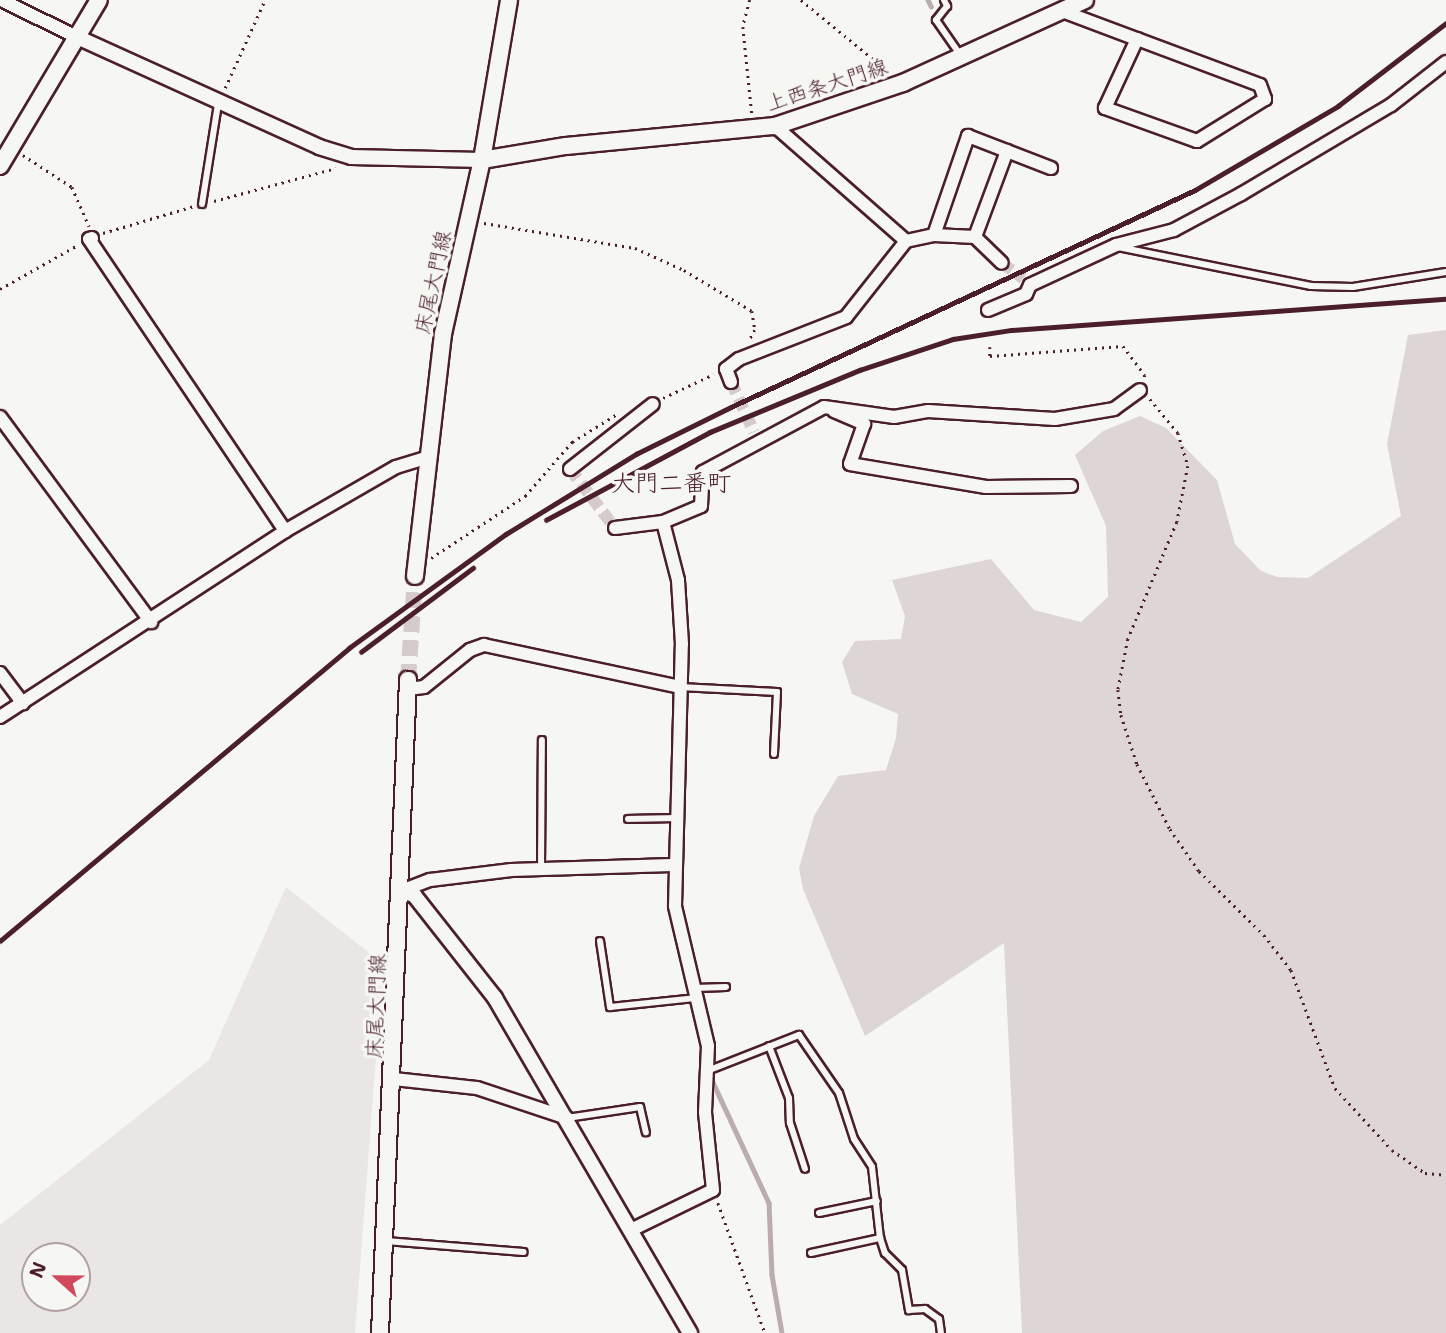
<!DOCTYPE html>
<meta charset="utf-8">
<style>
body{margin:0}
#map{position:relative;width:1446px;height:1333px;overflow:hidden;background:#f6f6f2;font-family:"Shantell Sans","Klee One",sans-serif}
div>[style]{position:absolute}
.built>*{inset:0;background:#e9e6e3}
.green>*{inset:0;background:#ddd6d5}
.stream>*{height:4.5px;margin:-2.25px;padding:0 2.25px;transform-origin:2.25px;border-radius:2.25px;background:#bbadae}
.minor-tunnel>*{height:12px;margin-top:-6px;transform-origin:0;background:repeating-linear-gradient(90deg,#d4cbca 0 12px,transparent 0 18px)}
.secondary-tunnel>*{height:16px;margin-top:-8px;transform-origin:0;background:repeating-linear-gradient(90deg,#d4cbca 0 16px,transparent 0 24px)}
.path>*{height:2.5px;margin-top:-1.25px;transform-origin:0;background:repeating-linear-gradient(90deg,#4a1f2b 0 2px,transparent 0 7px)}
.roads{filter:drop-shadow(2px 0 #4a1f2b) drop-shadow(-2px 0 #4a1f2b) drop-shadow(0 2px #4a1f2b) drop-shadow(0 -2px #4a1f2b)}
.service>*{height:6px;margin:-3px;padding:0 3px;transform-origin:3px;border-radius:3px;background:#f6f6f2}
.minor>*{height:12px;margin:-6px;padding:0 6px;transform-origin:6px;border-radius:6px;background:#f6f6f2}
.tertiary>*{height:14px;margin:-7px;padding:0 7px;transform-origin:7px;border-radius:7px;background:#f6f6f2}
.secondary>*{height:16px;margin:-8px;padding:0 8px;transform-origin:8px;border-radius:8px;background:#f6f6f2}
.rail>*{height:4.5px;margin:-2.25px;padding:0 2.25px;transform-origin:2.25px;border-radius:2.25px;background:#4a1f2b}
span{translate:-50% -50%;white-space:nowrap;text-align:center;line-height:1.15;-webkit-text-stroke:7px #f6f6f2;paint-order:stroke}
.street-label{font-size:21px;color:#4a1f2b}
.quarter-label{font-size:24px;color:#4a1f2b}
.north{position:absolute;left:21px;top:1242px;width:70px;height:70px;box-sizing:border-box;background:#f6f6f2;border:2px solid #b1a0a2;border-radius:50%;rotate:291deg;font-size:19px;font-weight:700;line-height:28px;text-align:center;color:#4a1f2b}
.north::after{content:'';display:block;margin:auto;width:24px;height:32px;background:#d1495b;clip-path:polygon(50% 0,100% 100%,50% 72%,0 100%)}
</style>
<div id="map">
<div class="built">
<i style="clip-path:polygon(evenodd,286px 887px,383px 964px,355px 1333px,0 1333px,0 1225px,209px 1060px,286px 887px,35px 1256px,77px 1256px,77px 1298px,35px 1298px,35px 1256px)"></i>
</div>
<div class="green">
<i style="clip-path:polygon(1446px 330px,1446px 1333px,1022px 1333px,1004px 943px,865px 1036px,803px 889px,799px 868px,814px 816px,838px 776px,886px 770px,896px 738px,898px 714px,852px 694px,842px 662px,855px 641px,901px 639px,905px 616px,892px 580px,991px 559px,1034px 610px,1081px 622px,1108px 597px,1106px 526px,1075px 455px,1103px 431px,1140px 416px,1166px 428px,1217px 480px,1235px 544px,1261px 571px,1278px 577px,1308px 578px,1401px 516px,1387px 444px,1408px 335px)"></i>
</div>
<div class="stream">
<i style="left:928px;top:0;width:7px;rotate:63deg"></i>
<i style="left:711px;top:1078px;width:138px;rotate:65.1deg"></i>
<i style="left:769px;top:1203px;width:72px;rotate:87.6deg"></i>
<i style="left:772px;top:1275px;width:59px;rotate:80.2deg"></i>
</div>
<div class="minor-tunnel">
<i style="left:1002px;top:263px;width:26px;rotate:36deg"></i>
<i style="left:731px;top:382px;width:55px;rotate:65.3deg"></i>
<i style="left:570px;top:469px;width:74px;rotate:52.7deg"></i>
</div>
<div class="secondary-tunnel">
<i style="left:408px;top:680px;width:104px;rotate:-86.1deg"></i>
</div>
<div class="path">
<i style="left:750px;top:0;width:28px;rotate:105deg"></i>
<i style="left:743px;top:27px;width:87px;rotate:84.1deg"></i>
<i style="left:801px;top:0;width:114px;rotate:39.3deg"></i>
<i style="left:225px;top:88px;width:97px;rotate:-65.6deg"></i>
<i style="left:23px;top:155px;width:59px;rotate:33.1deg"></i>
<i style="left:72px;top:187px;width:43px;rotate:66.4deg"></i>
<i style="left:214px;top:201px;width:126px;rotate:-15.1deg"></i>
<i style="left:484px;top:223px;width:153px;rotate:9.4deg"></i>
<i style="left:635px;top:248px;width:54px;rotate:24.2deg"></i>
<i style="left:684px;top:270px;width:79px;rotate:31.1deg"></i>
<i style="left:752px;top:311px;width:19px;rotate:81deg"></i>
<i style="left:755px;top:330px;width:13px;rotate:119deg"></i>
<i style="left:103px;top:233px;width:95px;rotate:-16.5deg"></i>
<i style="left:0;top:289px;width:87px;rotate:-29.5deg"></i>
<i style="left:990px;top:347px;width:9px;rotate:90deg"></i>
<i style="left:990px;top:356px;width:133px;rotate:-4.3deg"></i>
<i style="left:1123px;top:346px;width:36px;rotate:53deg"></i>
<i style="left:1145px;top:375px;width:5px;rotate:101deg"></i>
<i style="left:663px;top:398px;width:56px;rotate:-25.2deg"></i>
<i style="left:1150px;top:399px;width:44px;rotate:50.5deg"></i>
<i style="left:1178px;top:433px;width:34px;rotate:73deg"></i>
<i style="left:1188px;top:466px;width:57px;rotate:101.1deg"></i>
<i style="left:1177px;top:522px;width:127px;rotate:112.7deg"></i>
<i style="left:1128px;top:639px;width:52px;rotate:101.1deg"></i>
<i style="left:1118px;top:690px;width:25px;rotate:83deg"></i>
<i style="left:1121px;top:715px;width:52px;rotate:71.9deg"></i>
<i style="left:1137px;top:764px;width:73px;rotate:63.1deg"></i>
<i style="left:1170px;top:829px;width:51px;rotate:55.4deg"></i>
<i style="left:1199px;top:871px;width:91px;rotate:44.6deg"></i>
<i style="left:1264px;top:935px;width:44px;rotate:52.4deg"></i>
<i style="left:1291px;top:970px;width:126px;rotate:69.6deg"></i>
<i style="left:1335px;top:1088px;width:84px;rotate:47.4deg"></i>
<i style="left:1392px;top:1150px;width:40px;rotate:34.9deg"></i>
<i style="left:1425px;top:1173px;width:21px;rotate:5deg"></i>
<i style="left:431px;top:558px;width:113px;rotate:-33.4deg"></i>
<i style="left:525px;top:496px;width:72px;rotate:-49deg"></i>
<i style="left:572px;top:442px;width:53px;rotate:-31.9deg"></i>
<i style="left:718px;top:1203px;width:138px;rotate:70.1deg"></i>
</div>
<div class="roads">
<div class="service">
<i style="left:944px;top:0;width:7px;rotate:63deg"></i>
<i style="left:947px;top:6px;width:18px;rotate:128deg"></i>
<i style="left:936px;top:20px;width:44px;rotate:55.2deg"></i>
<i style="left:202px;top:204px;width:101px;rotate:-80.9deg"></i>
<i style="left:1118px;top:247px;width:197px;rotate:11.4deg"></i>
<i style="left:1311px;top:286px;width:42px;rotate:1.4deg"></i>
<i style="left:1353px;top:287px;width:94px;rotate:-9.2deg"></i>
<i style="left:680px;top:687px;width:97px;rotate:3deg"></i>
<i style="left:777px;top:692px;width:62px;rotate:92.8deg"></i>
<i style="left:628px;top:819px;width:47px;rotate:-1.2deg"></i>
<i style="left:541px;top:868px;width:128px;rotate:-89.6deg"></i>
<i style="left:600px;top:941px;width:67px;rotate:81.4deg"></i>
<i style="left:610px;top:1007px;width:85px;rotate:-6deg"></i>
<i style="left:695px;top:988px;width:31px;rotate:-2deg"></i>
<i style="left:769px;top:1046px;width:56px;rotate:69deg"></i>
<i style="left:789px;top:1098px;width:25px;rotate:88deg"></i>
<i style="left:790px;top:1123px;width:48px;rotate:71.9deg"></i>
<i style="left:707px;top:1071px;width:99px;rotate:-21.4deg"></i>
<i style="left:799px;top:1035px;width:70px;rotate:55.4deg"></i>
<i style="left:839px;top:1093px;width:48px;rotate:71.9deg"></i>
<i style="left:854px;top:1139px;width:33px;rotate:57deg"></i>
<i style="left:872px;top:1167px;width:71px;rotate:83.6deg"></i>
<i style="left:880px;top:1238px;width:16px;rotate:72deg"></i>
<i style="left:885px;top:1253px;width:24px;rotate:45deg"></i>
<i style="left:902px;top:1270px;width:41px;rotate:80.1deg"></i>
<i style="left:909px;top:1310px;width:16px;rotate:-4deg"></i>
<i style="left:925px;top:1309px;width:17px;rotate:36deg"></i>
<i style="left:939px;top:1319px;width:14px;rotate:82deg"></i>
<i style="left:567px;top:1118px;width:74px;rotate:-8.6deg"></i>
<i style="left:640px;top:1107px;width:26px;rotate:77deg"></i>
<i style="left:819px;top:1213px;width:59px;rotate:-11.7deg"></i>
<i style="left:386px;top:1241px;width:138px;rotate:4.6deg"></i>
<i style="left:811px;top:1253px;width:71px;rotate:-12.3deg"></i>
</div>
<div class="minor">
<i style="left:1px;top:0;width:85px;rotate:26deg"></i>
<i style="left:1062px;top:11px;width:80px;rotate:20.5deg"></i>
<i style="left:1137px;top:39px;width:131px;rotate:20.5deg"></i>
<i style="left:1260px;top:85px;width:15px;rotate:70deg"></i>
<i style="left:1265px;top:99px;width:80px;rotate:148.3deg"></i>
<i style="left:1197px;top:141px;width:98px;rotate:-160.3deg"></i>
<i style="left:1105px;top:108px;width:76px;rotate:-65.1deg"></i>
<i style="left:775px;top:126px;width:174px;rotate:41.3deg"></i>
<i style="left:934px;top:235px;width:105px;rotate:-71deg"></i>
<i style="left:968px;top:136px;width:89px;rotate:21.1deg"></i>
<i style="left:975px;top:237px;width:92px;rotate:-69.6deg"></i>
<i style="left:92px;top:238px;width:3px;rotate:162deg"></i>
<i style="left:89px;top:239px;width:352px;rotate:56.1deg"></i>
<i style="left:988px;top:310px;width:41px;rotate:-22.8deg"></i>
<i style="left:1026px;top:294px;width:10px;rotate:-66deg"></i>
<i style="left:1030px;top:285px;width:95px;rotate:-24.9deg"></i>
<i style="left:1116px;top:245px;width:60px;rotate:-14.5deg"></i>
<i style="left:1174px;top:230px;width:76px;rotate:-28.2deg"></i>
<i style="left:1241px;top:194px;width:174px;rotate:-30.7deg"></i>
<i style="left:1391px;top:105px;width:70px;rotate:-38deg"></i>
<i style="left:731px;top:382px;width:14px;rotate:-111deg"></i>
<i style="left:726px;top:369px;width:16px;rotate:-38deg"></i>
<i style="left:739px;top:359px;width:115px;rotate:-21.4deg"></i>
<i style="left:846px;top:317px;width:97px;rotate:-51.7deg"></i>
<i style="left:906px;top:241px;width:29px;rotate:-12deg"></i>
<i style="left:934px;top:235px;width:41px;rotate:2.8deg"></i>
<i style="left:975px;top:237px;width:37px;rotate:44deg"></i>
<i style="left:834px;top:411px;width:33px;rotate:23deg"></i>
<i style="left:864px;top:424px;width:42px;rotate:109.3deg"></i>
<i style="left:850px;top:464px;width:138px;rotate:9.6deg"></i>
<i style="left:986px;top:487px;width:85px;rotate:-0.7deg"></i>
<i style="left:0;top:417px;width:255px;rotate:53.6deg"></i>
<i style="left:570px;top:469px;width:105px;rotate:-38.1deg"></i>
<i style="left:615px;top:528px;width:48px;rotate:-7.1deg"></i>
<i style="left:663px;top:522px;width:41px;rotate:-22.8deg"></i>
<i style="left:701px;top:506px;width:34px;rotate:-87deg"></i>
<i style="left:703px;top:472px;width:137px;rotate:-28.2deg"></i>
<i style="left:824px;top:407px;width:71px;rotate:8.1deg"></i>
<i style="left:894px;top:417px;width:35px;rotate:-10deg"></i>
<i style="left:928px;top:411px;width:127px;rotate:3.6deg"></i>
<i style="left:1055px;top:419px;width:60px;rotate:-9.6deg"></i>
<i style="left:1114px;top:409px;width:32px;rotate:-36deg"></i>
<i style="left:0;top:673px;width:38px;rotate:53deg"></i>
<i style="left:408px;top:689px;width:16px;rotate:-7deg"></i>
<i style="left:424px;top:687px;width:59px;rotate:-38.8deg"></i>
<i style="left:470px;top:650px;width:15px;rotate:-20deg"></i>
<i style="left:484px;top:645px;width:200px;rotate:12.1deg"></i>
<i style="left:0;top:717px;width:340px;rotate:-33.1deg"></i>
<i style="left:285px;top:531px;width:128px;rotate:-30deg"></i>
<i style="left:396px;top:467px;width:30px;rotate:-17deg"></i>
<i style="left:401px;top:891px;width:31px;rotate:-21deg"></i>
<i style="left:430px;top:880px;width:82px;rotate:-7deg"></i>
<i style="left:511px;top:870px;width:161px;rotate:-1.8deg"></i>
<i style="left:394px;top:1079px;width:83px;rotate:6.2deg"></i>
<i style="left:477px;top:1088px;width:95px;rotate:18.4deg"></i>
<i style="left:631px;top:1230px;width:91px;rotate:-26deg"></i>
<i style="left:713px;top:1190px;width:78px;rotate:-95.9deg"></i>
<i style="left:705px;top:1112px;width:66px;rotate:-87.4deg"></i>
<i style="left:708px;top:1046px;width:144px;rotate:-103.3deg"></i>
<i style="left:675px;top:906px;width:262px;rotate:-88.5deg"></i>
<i style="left:682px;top:644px;width:64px;rotate:-93.6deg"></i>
<i style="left:678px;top:580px;width:60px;rotate:-104.5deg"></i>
</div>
<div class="tertiary">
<i style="left:77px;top:37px;width:266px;rotate:24.4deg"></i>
<i style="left:319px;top:147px;width:34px;rotate:17deg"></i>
<i style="left:351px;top:157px;width:131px;rotate:1.3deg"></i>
<i style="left:401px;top:891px;width:14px;rotate:17deg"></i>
<i style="left:414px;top:895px;width:131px;rotate:51.8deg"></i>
<i style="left:495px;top:998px;width:388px;rotate:59.8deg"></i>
</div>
<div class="secondary">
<i style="left:482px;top:160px;width:85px;rotate:-9.5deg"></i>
<i style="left:566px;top:146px;width:210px;rotate:-5.5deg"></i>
<i style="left:775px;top:126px;width:135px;rotate:-18.6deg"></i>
<i style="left:903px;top:83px;width:200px;rotate:-24.5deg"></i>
<i style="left:0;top:166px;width:193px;rotate:-59.2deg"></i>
<i style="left:415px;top:576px;width:244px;rotate:-83.4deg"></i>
<i style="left:443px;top:334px;width:178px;rotate:-77.4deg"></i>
<i style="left:482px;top:160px;width:162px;rotate:-80.4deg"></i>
<i style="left:380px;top:1333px;width:654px;rotate:-87.54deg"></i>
</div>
</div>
<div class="rail">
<i style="left:546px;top:520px;width:186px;rotate:-28.2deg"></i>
<i style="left:710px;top:432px;width:162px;rotate:-22.5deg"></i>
<i style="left:860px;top:370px;width:98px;rotate:-18.4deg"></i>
<i style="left:953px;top:339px;width:59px;rotate:-8.8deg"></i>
<i style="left:1011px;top:330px;width:436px;rotate:-4.1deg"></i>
<i style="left:361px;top:652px;width:140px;rotate:-36.9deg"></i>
<i style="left:0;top:941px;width:456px;rotate:-40deg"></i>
<i style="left:349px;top:648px;width:194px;rotate:-36deg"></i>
<i style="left:506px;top:534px;width:153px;rotate:-31.6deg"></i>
<i style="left:636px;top:454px;width:106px;rotate:-26.3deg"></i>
<i style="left:731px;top:407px;width:512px;rotate:-25.06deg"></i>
<i style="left:1195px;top:190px;width:166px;rotate:-30.4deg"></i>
<i style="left:1338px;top:106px;width:136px;rotate:-37.5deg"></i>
</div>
<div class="street-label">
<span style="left:827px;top:85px;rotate:-18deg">上西条大門線</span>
<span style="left:433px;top:282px;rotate:-78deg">床尾大門線</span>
<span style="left:376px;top:1006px;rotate:-88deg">床尾大門線</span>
</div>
<div class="quarter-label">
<span style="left:671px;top:484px">大門二番町</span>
</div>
<div class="north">N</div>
</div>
